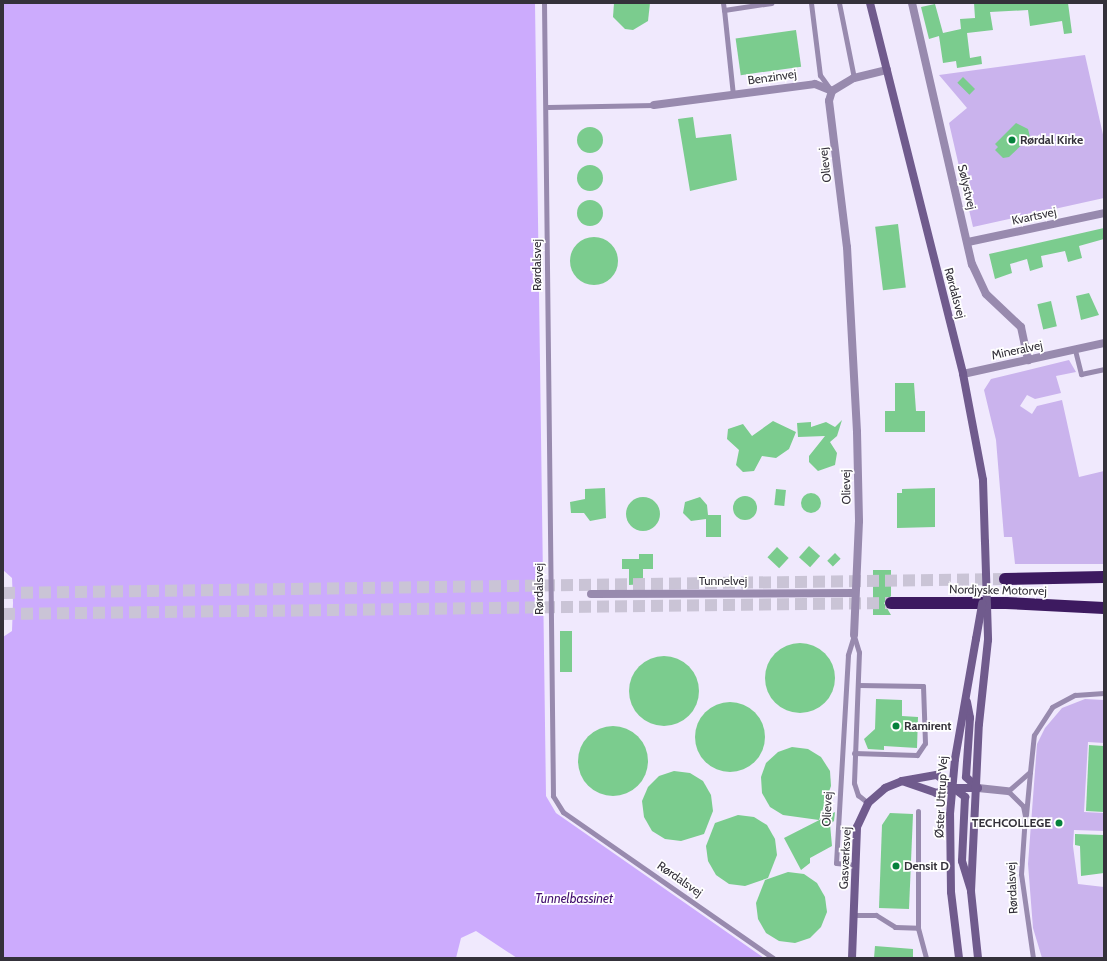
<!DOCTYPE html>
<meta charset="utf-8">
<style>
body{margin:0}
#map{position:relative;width:1107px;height:961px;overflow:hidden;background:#f0e9fd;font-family:Cabin,sans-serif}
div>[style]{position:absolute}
.green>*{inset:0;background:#cab3ed}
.water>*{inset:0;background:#ccabfd}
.building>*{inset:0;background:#7bcc8e;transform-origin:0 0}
.round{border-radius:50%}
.highway-tunnel>*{height:12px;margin-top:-6px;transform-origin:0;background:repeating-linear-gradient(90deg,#cac4d6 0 12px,transparent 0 18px)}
.lane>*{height:5px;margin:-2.5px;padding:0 2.5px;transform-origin:2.5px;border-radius:2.5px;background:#988aae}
.street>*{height:8px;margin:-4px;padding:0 4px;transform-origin:4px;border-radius:4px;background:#988aae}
.secondary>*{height:8px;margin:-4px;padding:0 4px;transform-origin:4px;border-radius:4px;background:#705b8d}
.highway>*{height:12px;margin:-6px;padding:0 6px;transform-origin:6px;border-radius:6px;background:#3d1a60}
.secondary-bridge>*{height:8px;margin:-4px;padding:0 4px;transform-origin:4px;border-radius:4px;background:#705b8d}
.dots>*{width:11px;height:11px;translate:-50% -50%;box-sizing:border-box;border:2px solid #fff;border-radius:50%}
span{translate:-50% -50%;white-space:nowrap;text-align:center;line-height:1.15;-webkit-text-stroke:3.5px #fff;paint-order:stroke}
.street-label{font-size:12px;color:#34313a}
.poi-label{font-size:12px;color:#34313a;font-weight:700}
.left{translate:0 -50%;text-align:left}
.right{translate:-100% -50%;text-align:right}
.water-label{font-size:13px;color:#43106f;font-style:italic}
.frame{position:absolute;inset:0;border:4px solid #34313a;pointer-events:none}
</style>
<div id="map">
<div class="green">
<i style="clip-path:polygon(1085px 55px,1104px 139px,1104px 198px,973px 227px,949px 123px,967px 108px,939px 75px)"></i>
<i style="clip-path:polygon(1069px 360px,1076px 372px,1056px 376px,1061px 393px,1035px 399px,1027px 395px,1020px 406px,1032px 414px,1037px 406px,1062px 400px,1079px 477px,1104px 471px,1104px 564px,1015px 564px,1012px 537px,1004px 537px,996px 440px,984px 390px,991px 379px)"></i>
<i style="clip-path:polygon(1085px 699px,1104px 700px,1104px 743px,1088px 742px,1084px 812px,1104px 813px,1104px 831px,1074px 830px,1073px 846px,1078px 884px,1104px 887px,1104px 958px,1042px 958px,1033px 928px,1028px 864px,1037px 744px,1045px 728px,1062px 708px)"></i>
</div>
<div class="water">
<i style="clip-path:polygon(3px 3px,535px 3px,546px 796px,556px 813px,764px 958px,517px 958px,476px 931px,461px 938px,456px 958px,3px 958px,3px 637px,12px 631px,13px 603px,12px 578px,3px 570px)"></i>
</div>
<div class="building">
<i style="clip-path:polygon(614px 3px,650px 3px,648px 21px,633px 30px,625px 29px,613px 17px)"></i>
<i style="clip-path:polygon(974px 3px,1068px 3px,1072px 33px,1064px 34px,1062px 21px,1030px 26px,1028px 10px,990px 12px,993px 30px,967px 33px,970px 58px,981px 56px,982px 64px,957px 68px,956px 61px,943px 63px,939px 36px,929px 39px,921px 7px,935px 4px,943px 33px,961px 29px,960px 19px,975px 18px)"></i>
<i style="left:796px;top:30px;width:37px;height:61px;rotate:82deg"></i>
<i style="left:963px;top:77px;width:17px;height:8px;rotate:45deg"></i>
<i style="clip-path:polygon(693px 117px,696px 138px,731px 134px,737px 180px,690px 191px,678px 119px)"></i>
<i style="clip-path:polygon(1016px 123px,1028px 129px,1030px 137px,1009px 157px,1003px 158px,995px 150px,998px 147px,995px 144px)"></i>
<i class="round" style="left:577px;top:127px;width:26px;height:26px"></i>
<i class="round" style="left:577px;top:165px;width:26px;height:26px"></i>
<i class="round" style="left:577px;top:200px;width:26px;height:26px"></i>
<i style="left:898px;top:224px;width:64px;height:23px;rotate:83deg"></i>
<i style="clip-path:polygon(1104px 228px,1104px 239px,1079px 246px,1082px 258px,1068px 262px,1065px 251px,1041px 256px,1043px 267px,1030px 271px,1027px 259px,1010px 264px,1012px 273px,995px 279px,989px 254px)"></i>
<i class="round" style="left:570px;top:237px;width:48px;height:48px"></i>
<i style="clip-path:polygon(1089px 293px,1099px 315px,1081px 320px,1076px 296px)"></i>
<i style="left:1051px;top:301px;width:26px;height:14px;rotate:77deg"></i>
<i style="clip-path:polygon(895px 383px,914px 383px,916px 411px,925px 411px,925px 432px,885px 432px,885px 411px,895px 411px)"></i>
<i style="clip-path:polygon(842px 420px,837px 436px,830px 442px,837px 453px,835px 465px,818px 471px,809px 462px,809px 456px,825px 436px,798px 437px,797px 423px,811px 422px,811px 427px,826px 422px,835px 427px)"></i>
<i style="clip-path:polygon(773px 421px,796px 432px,789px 449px,776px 458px,762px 456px,754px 471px,743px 472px,736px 465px,739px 450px,727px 439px,728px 429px,743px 424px,752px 436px)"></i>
<i style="clip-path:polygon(605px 488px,606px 518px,590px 521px,584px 513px,571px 513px,570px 502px,585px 499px,585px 489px)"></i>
<i style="clip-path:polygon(935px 488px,935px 527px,897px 528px,897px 493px,902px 493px,902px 489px)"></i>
<i style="left:776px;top:489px;width:10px;height:16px;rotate:6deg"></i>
<i class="round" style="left:801px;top:493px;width:20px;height:20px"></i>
<i class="round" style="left:733px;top:496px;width:24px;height:24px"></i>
<i class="round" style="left:626px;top:497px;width:34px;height:34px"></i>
<i style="clip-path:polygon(700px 497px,707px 505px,708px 515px,721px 515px,721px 537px,706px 537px,706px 519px,691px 521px,683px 513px,685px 502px)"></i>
<i style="left:809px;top:546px;width:15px;height:15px;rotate:42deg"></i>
<i style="left:777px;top:547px;width:16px;height:14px;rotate:43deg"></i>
<i style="left:835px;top:553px;width:8px;height:11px;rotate:45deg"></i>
<i style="clip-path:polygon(639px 554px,653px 554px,653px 569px,643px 569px,643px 584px,629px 585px,629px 569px,622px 569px,622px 559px,639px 559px)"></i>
<i style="clip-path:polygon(873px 570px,891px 570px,891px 596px,884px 603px,891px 615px,873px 615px)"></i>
<i style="left:560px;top:631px;width:12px;height:41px"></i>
<i class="round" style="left:765px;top:643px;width:70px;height:70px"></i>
<i class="round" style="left:629px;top:656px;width:70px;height:70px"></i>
<i style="clip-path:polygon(876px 699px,902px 700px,902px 716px,918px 717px,917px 748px,884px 746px,884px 750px,868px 749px,864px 739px,875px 729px)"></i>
<i class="round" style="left:695px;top:702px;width:70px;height:70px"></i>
<i class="round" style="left:578px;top:726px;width:70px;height:70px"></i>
<i style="clip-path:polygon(1089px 745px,1104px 746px,1104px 812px,1086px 811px)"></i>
<i style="clip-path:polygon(792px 747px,808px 749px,821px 757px,830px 771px,831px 786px,819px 820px,783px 815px,770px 807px,762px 793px,761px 777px,766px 763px,778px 752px)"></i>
<i style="clip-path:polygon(674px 771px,690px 773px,703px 781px,711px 795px,713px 811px,704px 834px,681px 841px,665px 839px,652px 831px,644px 817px,642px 801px,648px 787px,659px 776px)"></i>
<i style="clip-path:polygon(835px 812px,834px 821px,830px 824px,832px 846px,810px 858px,810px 863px,801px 870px,784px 838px)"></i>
<i style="clip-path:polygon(890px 813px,913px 814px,909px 909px,879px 908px,882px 825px)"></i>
<i style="clip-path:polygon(738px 815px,754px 817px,767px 825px,775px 839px,777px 855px,768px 878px,745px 886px,729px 884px,716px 875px,708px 861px,706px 846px,715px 823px)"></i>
<i style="clip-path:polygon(1075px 834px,1104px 835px,1104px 873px,1081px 876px,1080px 846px,1075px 845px)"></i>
<i style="clip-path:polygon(788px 872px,804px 874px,817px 883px,825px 897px,827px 912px,821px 927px,810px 938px,795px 943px,779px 941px,766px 933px,758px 919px,756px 903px,765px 880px)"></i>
<i style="clip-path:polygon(875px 946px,913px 949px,913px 958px,874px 958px)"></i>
</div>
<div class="highway-tunnel">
<i style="left:3px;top:593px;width:1002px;rotate:-0.8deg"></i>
<i style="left:3px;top:614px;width:888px;rotate:-0.71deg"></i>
</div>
<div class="lane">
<i style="left:544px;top:3px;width:793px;rotate:89.35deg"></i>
<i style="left:553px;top:796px;width:19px;rotate:58deg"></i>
<i style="left:563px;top:812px;width:256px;rotate:34.8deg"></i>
<i style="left:723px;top:3px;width:7px;rotate:82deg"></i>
<i style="left:811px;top:3px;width:73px;rotate:82.9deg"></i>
<i style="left:820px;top:75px;width:19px;rotate:54deg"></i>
<i style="left:839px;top:3px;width:76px;rotate:78.7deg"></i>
<i style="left:733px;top:95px;width:85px;rotate:-96deg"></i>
<i style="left:724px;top:10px;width:48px;rotate:-8.5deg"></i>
<i style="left:548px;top:107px;width:106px;rotate:-1.1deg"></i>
<i style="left:1075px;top:350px;width:25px;rotate:76deg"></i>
<i style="left:1081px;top:374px;width:24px;rotate:-12deg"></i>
<i style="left:854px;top:635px;width:21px;rotate:107deg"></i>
<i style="left:848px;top:655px;width:208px;rotate:93.3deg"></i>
<i style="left:836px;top:863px;width:20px;rotate:6deg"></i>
<i style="left:854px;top:636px;width:17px;rotate:73deg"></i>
<i style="left:859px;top:652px;width:131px;rotate:92.2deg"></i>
<i style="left:854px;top:783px;width:13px;rotate:72deg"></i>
<i style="left:858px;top:795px;width:13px;rotate:39deg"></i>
<i style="left:854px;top:753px;width:63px;rotate:1.8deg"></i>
<i style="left:917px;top:755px;width:14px;rotate:-56deg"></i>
<i style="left:925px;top:743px;width:57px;rotate:-92deg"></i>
<i style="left:923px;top:686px;width:65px;rotate:-179.1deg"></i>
<i style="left:1026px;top:815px;width:43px;rotate:-84.7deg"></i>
<i style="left:854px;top:915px;width:22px"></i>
<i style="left:876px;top:915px;width:22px;rotate:32deg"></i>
<i style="left:895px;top:927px;width:23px;rotate:2deg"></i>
<i style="left:918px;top:928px;width:117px;rotate:-90deg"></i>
<i style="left:918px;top:928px;width:31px;rotate:75deg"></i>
<i style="left:1033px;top:958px;width:85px;rotate:-98.1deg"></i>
<i style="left:1021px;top:874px;width:58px;rotate:-86.1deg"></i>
<i style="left:1025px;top:816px;width:10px;rotate:-101deg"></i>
<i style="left:1023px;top:806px;width:21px;rotate:-135deg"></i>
<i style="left:1008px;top:791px;width:29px;rotate:-41deg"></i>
<i style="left:1030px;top:772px;width:37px;rotate:-84deg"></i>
<i style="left:1034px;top:735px;width:33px;rotate:-57deg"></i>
<i style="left:1052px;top:707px;width:26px;rotate:-28deg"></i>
<i style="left:1075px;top:695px;width:29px;rotate:-4deg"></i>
</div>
<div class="street">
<i style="left:912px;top:3px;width:268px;rotate:77.1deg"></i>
<i style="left:972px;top:264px;width:33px;rotate:65deg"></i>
<i style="left:986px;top:294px;width:48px;rotate:43.3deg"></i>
<i style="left:1021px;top:327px;width:34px;rotate:78deg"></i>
<i style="left:832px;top:91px;width:10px;rotate:107deg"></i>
<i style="left:829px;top:101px;width:147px;rotate:83deg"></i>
<i style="left:847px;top:247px;width:185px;rotate:86.9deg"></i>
<i style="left:857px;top:432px;width:89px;rotate:88.7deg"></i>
<i style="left:859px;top:521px;width:114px;rotate:92.5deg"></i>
<i style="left:654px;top:105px;width:162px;rotate:-7.4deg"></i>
<i style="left:815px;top:84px;width:18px;rotate:22deg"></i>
<i style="left:832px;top:91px;width:26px;rotate:-31deg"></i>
<i style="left:854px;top:78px;width:34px;rotate:-14deg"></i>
<i style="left:968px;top:242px;width:139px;rotate:-12deg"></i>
<i style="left:963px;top:374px;width:144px;rotate:-12.4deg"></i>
<i style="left:591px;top:594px;width:264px;rotate:-0.2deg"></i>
<i style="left:978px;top:788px;width:30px;rotate:6deg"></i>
</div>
<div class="secondary">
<i style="left:870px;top:3px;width:382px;rotate:75.9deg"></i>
<i style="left:963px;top:374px;width:108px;rotate:79.3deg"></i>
<i style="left:983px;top:480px;width:62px;rotate:88.2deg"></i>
<i style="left:967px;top:702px;width:16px;rotate:79deg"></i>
<i style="left:970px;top:718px;width:59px;rotate:93.9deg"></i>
<i style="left:966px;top:777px;width:16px;rotate:43deg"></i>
<i style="left:902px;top:781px;width:36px;rotate:19deg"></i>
<i style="left:936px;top:793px;width:18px;rotate:-16deg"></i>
<i style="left:953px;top:788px;width:25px"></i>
<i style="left:852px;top:958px;width:131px;rotate:-87.8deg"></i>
<i style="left:857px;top:827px;width:26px;rotate:-65deg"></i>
<i style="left:868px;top:803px;width:23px;rotate:-41deg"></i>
<i style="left:885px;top:788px;width:18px;rotate:-22deg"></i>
<i style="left:902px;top:781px;width:36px;rotate:-10deg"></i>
<i style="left:937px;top:775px;width:36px;rotate:38deg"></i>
<i style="left:965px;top:797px;width:64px;rotate:92.7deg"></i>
<i style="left:962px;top:861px;width:31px;rotate:73deg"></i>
<i style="left:959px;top:958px;width:66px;rotate:-96.9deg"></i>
<i style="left:951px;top:892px;width:78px;rotate:-90.7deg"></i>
<i style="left:950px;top:814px;width:55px;rotate:-84.8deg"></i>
<i style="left:955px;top:759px;width:122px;rotate:-80.1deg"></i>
<i style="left:978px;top:958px;width:67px;rotate:-96deg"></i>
<i style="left:971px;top:891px;width:167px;rotate:-87.3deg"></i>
<i style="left:979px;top:724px;width:84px;rotate:-83.9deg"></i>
</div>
<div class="highway">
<i style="left:1005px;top:579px;width:99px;rotate:-1.2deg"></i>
<i style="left:891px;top:603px;width:115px"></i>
<i style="left:1006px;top:603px;width:98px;rotate:2.9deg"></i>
</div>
<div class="secondary-bridge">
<i style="left:985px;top:542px;width:98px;rotate:88.2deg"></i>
<i style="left:976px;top:639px;width:36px;rotate:-80deg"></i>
</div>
<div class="dots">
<i style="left:1012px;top:140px;background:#06823c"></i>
<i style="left:896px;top:726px;background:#06823c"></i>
<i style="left:1059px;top:823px;background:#06823c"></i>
<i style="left:896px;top:866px;background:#06823c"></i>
</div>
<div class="street-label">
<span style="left:772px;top:77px;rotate:-8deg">Benzinvej</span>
<span style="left:825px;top:165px;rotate:-97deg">Olievej</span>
<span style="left:967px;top:187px;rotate:77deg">Sølystvej</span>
<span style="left:1034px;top:216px;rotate:-12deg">Kvartsvej</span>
<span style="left:537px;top:265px;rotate:-90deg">Rørdalsvej</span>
<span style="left:955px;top:293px;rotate:75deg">Rørdalsvej</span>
<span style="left:1017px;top:350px;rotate:-12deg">Mineralvej</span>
<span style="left:846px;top:487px;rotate:-91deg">Olievej</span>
<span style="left:723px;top:581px">Tunnelvej</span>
<span style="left:539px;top:589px;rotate:-90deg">Rørdalsvej</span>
<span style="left:998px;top:590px;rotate:1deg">Nordjyske Motorvej</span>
<span style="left:941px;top:797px;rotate:-87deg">Øster Uttrup Vej</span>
<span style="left:827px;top:809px;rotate:-87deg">Olievej</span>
<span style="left:845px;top:858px;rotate:-87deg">Gasværksvej</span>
<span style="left:680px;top:879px;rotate:35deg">Rørdalsvej</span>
<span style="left:1012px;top:888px;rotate:-93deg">Rørdalsvej</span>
</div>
<div class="poi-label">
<span class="left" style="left:1020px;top:140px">Rørdal Kirke</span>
<span class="left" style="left:904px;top:726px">Ramirent</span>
<span class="right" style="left:1051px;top:823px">TECHCOLLEGE</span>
<span class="left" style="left:904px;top:866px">Densit D</span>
</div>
<div class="water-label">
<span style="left:574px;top:898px">Tunnelbassinet</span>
</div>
<div class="frame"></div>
</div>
